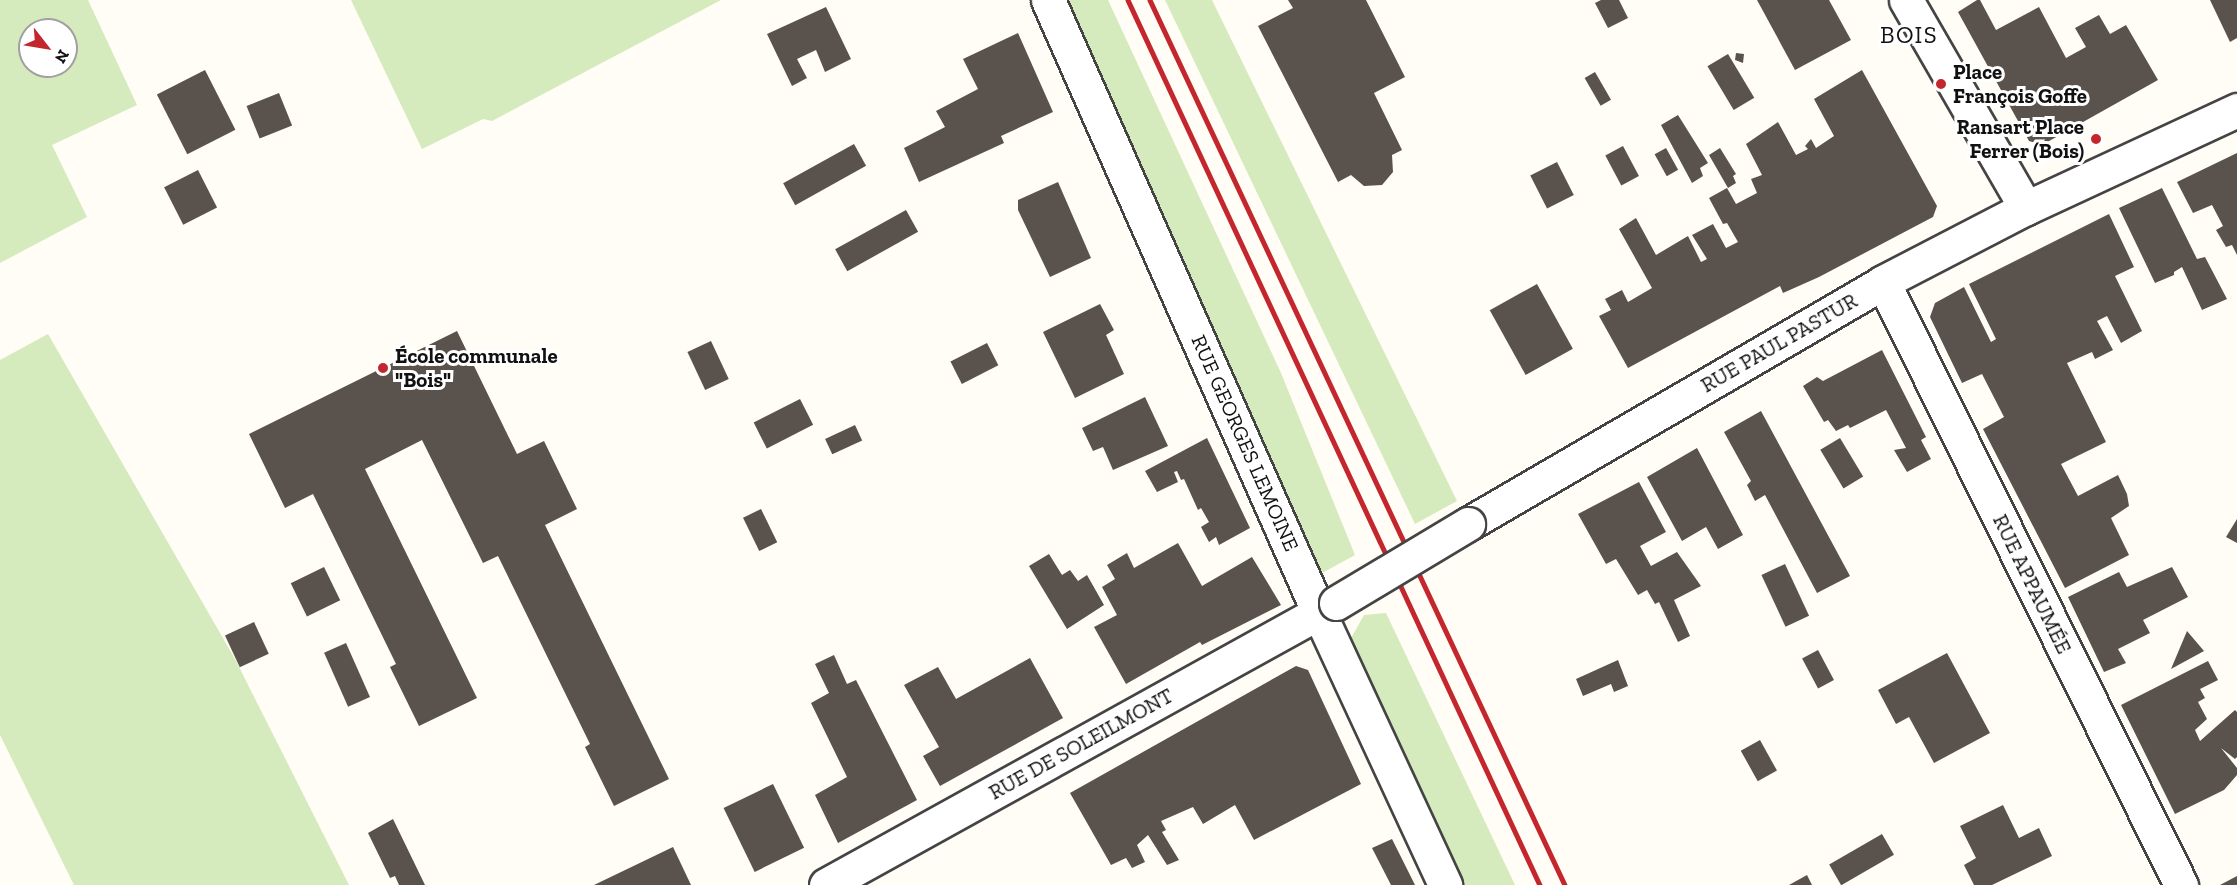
<!DOCTYPE html>
<meta charset="utf-8">
<style>
body{margin:0}
#map{position:relative;width:2237px;height:885px;overflow:hidden;background:#fffdf5;font-family:"Zilla Slab",serif}
div>[style]{position:absolute}
.green>*{inset:0;background:#d5ebbd}
.building>*{inset:0;background:#5a524d;transform-origin:0 0}
.roads{filter:drop-shadow(2px 0 #444) drop-shadow(-2px 0 #444) drop-shadow(0 2px #444) drop-shadow(0 -2px #444)}
.minor>*{height:33px;margin:-16.5px;padding:0 16.5px;transform-origin:16.5px;border-radius:16.5px;background:#fff}
.tertiary>*{height:33px;margin:-16.5px;padding:0 16.5px;transform-origin:16.5px;border-radius:16.5px;background:#fff}
.rail>*{height:4.5px;margin:-2.25px;padding:0 2.25px;transform-origin:2.25px;border-radius:2.25px;background:#c4262e}
.bridges{filter:drop-shadow(2px 0 #444) drop-shadow(-2px 0 #444) drop-shadow(0 2px #444) drop-shadow(0 -2px #444)}
.tertiary-bridge>*{height:33px;margin:-16.5px;padding:0 16.5px;transform-origin:16.5px;border-radius:16.5px;background:#fff}
.dots>*{width:16px;height:16px;translate:-50% -50%;box-sizing:border-box;border:3px solid #fff;border-radius:50%}
span{translate:-50% -50%;white-space:nowrap;text-align:center;line-height:1.15;-webkit-text-stroke:6px #fff;paint-order:stroke}
.poi-label{font-size:21px;color:#111;font-weight:700}
.left{translate:0 -50%;text-align:left}
.right{translate:-100% -50%;text-align:right}
.street-label{font-size:21px;color:#111}
.quarter-label{font-size:24px;color:#111;letter-spacing:1.5px}
.north{position:absolute;left:18px;top:18px;width:60px;height:60px;box-sizing:border-box;background:#fff;border:2px solid #a0a0a0;border-radius:50%;rotate:121deg;font-size:16px;font-weight:700;line-height:24px;text-align:center;color:#111}
.north::after{content:'';display:block;margin:auto;width:21px;height:27px;background:#c4262e;clip-path:polygon(50% 0,100% 100%,50% 72%,0 100%)}
</style>
<div id="map">
<div class="green">
<i style="clip-path:polygon(evenodd,0 0,88px 0,137px 105px,52px 145px,87px 217px,0 263px,0 0,30px 30px,66px 30px,66px 66px,30px 66px,30px 30px)"></i>
<i style="clip-path:polygon(351px 0,721px 0,492px 121px,483px 119px,422px 149px)"></i>
<i style="clip-path:polygon(1050px 0,1108px 0,1281px 373px,1355px 555px,1324px 572px,1299px 566px)"></i>
<i style="clip-path:polygon(1165px 0,1212px 0,1457px 501px,1415px 524px)"></i>
<i style="clip-path:polygon(48px 334px,235px 659px,349px 885px,74px 885px,0 735px,0 360px)"></i>
<i style="clip-path:polygon(1386px 613px,1515px 885px,1456px 885px,1340px 658px,1364px 615px)"></i>
</div>
<div class="building">
<i style="clip-path:polygon(1288px 0,1366px 0,1405px 77px,1374px 93px,1402px 150px,1392px 155px,1393px 172px,1382px 185px,1364px 186px,1351px 175px,1338px 182px,1258px 26px,1293px 8px)"></i>
<i style="clip-path:polygon(1601px 0,1619px 0,1628px 18px,1608px 28px,1595px 3px)"></i>
<i style="clip-path:polygon(1757px 0,1829px 0,1851px 40px,1795px 70px)"></i>
<i style="clip-path:polygon(1977px 0,1980px 0,1996px 30px,2039px 7px,2066px 58px,2086px 47px,2075px 28px,2099px 15px,2110px 34px,2126px 25px,2158px 80px,2042px 145px,2029px 141px,1958px 12px)"></i>
<i style="clip-path:polygon(2210px 0,2237px 0,2237px 38px,2230px 42px)"></i>
<i style="clip-path:polygon(826px 7px,851px 59px,825px 72px,816px 50px,797px 59px,807px 78px,792px 86px,767px 34px)"></i>
<i style="clip-path:polygon(1018px 33px,1053px 112px,1001px 136px,1004px 143px,919px 182px,904px 148px,945px 127px,936px 111px,978px 89px,963px 59px)"></i>
<i style="clip-path:polygon(1736px 53px,1744px 54px,1743px 63px,1735px 60px)"></i>
<i style="left:1728px;top:54px;width:51px;height:24px;rotate:59deg"></i>
<i style="left:205px;top:70px;width:67px;height:54px;rotate:63deg"></i>
<i style="clip-path:polygon(1862px 70px,1937px 206px,1933px 217px,1819px 277px,1783px 293px,1780px 286px,1628px 368px,1599px 316px,1611px 310px,1605px 299px,1622px 290px,1628px 302px,1652px 288px,1619px 229px,1636px 218px,1656px 255px,1688px 236px,1701px 262px,1707px 259px,1692px 235px,1713px 224px,1726px 248px,1738px 242px,1727px 223px,1723px 224px,1709px 198px,1727px 188px,1736px 204px,1757px 193px,1751px 179px,1762px 175px,1746px 144px,1778px 122px,1796px 155px,1808px 149px,1805px 146px,1811px 139px,1816px 148px,1834px 136px,1814px 99px)"></i>
<i style="left:1595px;top:72px;width:32px;height:12px;rotate:60deg"></i>
<i style="left:279px;top:93px;width:35px;height:35px;rotate:68deg"></i>
<i style="clip-path:polygon(1678px 115px,1708px 163px,1700px 168px,1703px 176px,1692px 183px,1661px 125px)"></i>
<i style="left:854px;top:144px;width:25px;height:81px;rotate:61deg"></i>
<i style="left:1623px;top:146px;width:34px;height:20px;rotate:62deg"></i>
<i style="left:1666px;top:148px;width:25px;height:13px;rotate:61deg"></i>
<i style="clip-path:polygon(1720px 148px,1736px 174px,1733px 176px,1736px 183px,1728px 188px,1709px 155px)"></i>
<i style="clip-path:polygon(2237px 153px,2237px 255px,2232px 245px,2226px 247px,2216px 230px,2223px 226px,2212px 205px,2193px 213px,2177px 182px)"></i>
<i style="left:1557px;top:162px;width:37px;height:30px;rotate:63deg"></i>
<i style="left:198px;top:170px;width:42px;height:38px;rotate:63deg"></i>
<i style="clip-path:polygon(1058px 182px,1091px 258px,1050px 277px,1018px 210px,1018px 200px)"></i>
<i style="clip-path:polygon(2162px 188px,2197px 259px,2205px 257px,2227px 299px,2202px 310px,2182px 267px,2174px 272px,2174px 275px,2155px 283px,2119px 208px)"></i>
<i style="left:906px;top:210px;width:25px;height:81px;rotate:61deg"></i>
<i style="clip-path:polygon(2109px 214px,2134px 267px,2115px 276px,2142px 331px,2121px 343px,2107px 316px,2097px 321px,2113px 350px,2095px 359px,2092px 352px,2067px 363px,2106px 442px,2061px 464px,2078px 496px,2118px 475px,2127px 494px,2129px 506px,2111px 518px,2129px 555px,2065px 588px,1983px 429px,2004px 417px,1982px 374px,1962px 383px,1930px 317px,1935px 303px,1964px 287px,1991px 342px,1996px 339px,1969px 284px)"></i>
<i style="left:1537px;top:284px;width:74px;height:54px;rotate:61deg"></i>
<i style="clip-path:polygon(1100px 304px,1114px 330px,1106px 335px,1124px 374px,1075px 398px,1043px 332px)"></i>
<i style="clip-path:polygon(457px 331px,517px 454px,544px 441px,577px 509px,545px 525px,669px 779px,614px 806px,585px 747px,590px 744px,498px 556px,483px 563px,422px 440px,365px 469px,477px 698px,419px 726px,390px 667px,396px 664px,313px 494px,285px 508px,249px 434px)"></i>
<i style="left:711px;top:341px;width:42px;height:26px;rotate:65deg"></i>
<i style="left:987px;top:343px;width:25px;height:41px;rotate:63deg"></i>
<i style="clip-path:polygon(1882px 350px,1926px 437px,1921px 440px,1931px 459px,1907px 472px,1894px 450px,1906px 448px,1886px 410px,1850px 428px,1848px 425px,1836px 431px,1828px 420px,1824px 422px,1803px 386px,1817px 377px,1823px 381px)"></i>
<i style="clip-path:polygon(1145px 397px,1168px 446px,1113px 470px,1103px 447px,1093px 451px,1082px 428px)"></i>
<i style="left:800px;top:399px;width:29px;height:52px;rotate:63deg"></i>
<i style="clip-path:polygon(1761px 411px,1850px 576px,1817px 593px,1765px 495px,1755px 501px,1747px 485px,1751px 481px,1724px 432px)"></i>
<i style="left:855px;top:425px;width:17px;height:33px;rotate:65deg"></i>
<i style="clip-path:polygon(1207px 438px,1250px 528px,1219px 545px,1216px 537px,1209px 542px,1201px 527px,1209px 522px,1201px 508px,1198px 510px,1184px 479px,1181px 480px,1177px 471px,1174px 472px,1178px 482px,1157px 492px,1145px 471px)"></i>
<i style="left:1840px;top:438px;width:45px;height:23px;rotate:59deg"></i>
<i style="clip-path:polygon(1697px 448px,1743px 535px,1718px 549px,1706px 527px,1682px 541px,1647px 477px)"></i>
<i style="clip-path:polygon(1639px 482px,1666px 532px,1640px 546px,1651px 566px,1677px 552px,1701px 586px,1674px 600px,1690px 636px,1678px 642px,1659px 602px,1655px 604px,1647px 590px,1638px 595px,1616px 559px,1606px 564px,1578px 514px)"></i>
<i style="left:761px;top:509px;width:37px;height:20px;rotate:64deg"></i>
<i style="clip-path:polygon(2237px 519px,2237px 543px,2226px 537px)"></i>
<i style="clip-path:polygon(1178px 543px,1202px 586px,1252px 557px,1281px 605px,1202px 645px,1200px 642px,1126px 684px,1094px 627px,1117px 615px,1102px 587px,1115px 579px,1107px 565px,1127px 553px,1134px 568px)"></i>
<i style="clip-path:polygon(1049px 554px,1062px 575px,1070px 570px,1078px 581px,1087px 575px,1104px 605px,1067px 629px,1029px 566px)"></i>
<i style="left:1785px;top:564px;width:57px;height:26px;rotate:65deg"></i>
<i style="left:324px;top:567px;width:37px;height:37px;rotate:64deg"></i>
<i style="clip-path:polygon(2172px 567px,2188px 597px,2143px 620px,2150px 633px,2118px 649px,2126px 663px,2104px 672px,2068px 597px,2119px 572px,2127px 587px)"></i>
<i style="left:254px;top:622px;width:35px;height:32px;rotate:65deg"></i>
<i style="clip-path:polygon(2187px 631px,2204px 651px,2171px 669px)"></i>
<i style="left:346px;top:643px;width:59px;height:24px;rotate:66deg"></i>
<i style="left:1818px;top:650px;width:34px;height:18px;rotate:62deg"></i>
<i style="clip-path:polygon(1947px 653px,1990px 733px,1934px 763px,1909px 717px,1896px 724px,1878px 690px)"></i>
<i style="clip-path:polygon(834px 655px,847px 684px,856px 680px,917px 800px,838px 843px,815px 795px,847px 777px,811px 703px,829px 693px,815px 664px)"></i>
<i style="clip-path:polygon(1030px 658px,1063px 718px,940px 786px,923px 756px,939px 747px,904px 685px,938px 667px,956px 699px)"></i>
<i style="clip-path:polygon(1618px 660px,1628px 686px,1614px 692px,1611px 684px,1583px 696px,1576px 679px)"></i>
<i style="clip-path:polygon(2208px 661px,2218px 680px,2200px 689px,2205px 698px,2198px 702px,2207px 719px,2195px 730px,2200px 741px,2235px 710px,2237px 712px,2237px 757px,2235px 759px,2221px 748px,2237px 768px,2237px 775px,2224px 790px,2175px 814px,2121px 705px)"></i>
<i style="clip-path:polygon(1296px 666px,1308px 670px,1361px 784px,1254px 840px,1235px 805px,1203px 824px,1193px 807px,1161px 821px,1166px 830px,1162px 832px,1179px 860px,1167px 865px,1148px 835px,1137px 845px,1145px 862px,1132px 868px,1126px 858px,1111px 865px,1070px 793px)"></i>
<i style="left:1760px;top:740px;width:35px;height:22px;rotate:61deg"></i>
<i style="left:773px;top:784px;width:71px;height:55px;rotate:64deg"></i>
<i style="clip-path:polygon(2003px 805px,2019px 838px,2039px 828px,2052px 856px,1992px 885px,1974px 885px,1964px 865px,1976px 858px,1960px 826px)"></i>
<i style="clip-path:polygon(393px 819px,425px 885px,399px 885px,395px 876px,390px 878px,368px 833px)"></i>
<i style="left:1882px;top:834px;width:24px;height:61px;rotate:60deg"></i>
<i style="clip-path:polygon(1392px 839px,1415px 885px,1391px 885px,1372px 848px)"></i>
<i style="clip-path:polygon(673px 847px,691px 885px,594px 885px)"></i>
<i style="clip-path:polygon(1807px 875px,1812px 885px,1789px 885px)"></i>
<i style="clip-path:polygon(2237px 876px,2237px 885px,2220px 885px)"></i>
</div>
<div class="roads">
<div class="minor">
<i style="left:1048px;top:0;width:670px;rotate:66.15deg"></i>
<i style="left:1319px;top:613px;width:300px;rotate:65.1deg"></i>
<i style="left:1906px;top:0;width:240px;rotate:60deg"></i>
</div>
<div class="tertiary">
<i style="left:1883px;top:282px;width:673px;rotate:63.7deg"></i>
<i style="left:1468px;top:524px;width:480px;rotate:-30.2deg"></i>
<i style="left:1883px;top:282px;width:161px;rotate:-27.4deg"></i>
<i style="left:2026px;top:208px;width:233px;rotate:-24.9deg"></i>
<i style="left:826px;top:885px;width:583px;rotate:-28.94deg"></i>
</div>
</div>
<div class="rail">
<i style="left:1128px;top:0;width:976px;rotate:65.04deg"></i>
<i style="left:1150px;top:0;width:977px;rotate:64.88deg"></i>
</div>
<div class="bridges">
<div class="tertiary-bridge">
<i style="left:1336px;top:603px;width:154px;rotate:-30.9deg"></i>
</div>
</div>
<div class="dots">
<i style="left:1941px;top:84px;background:#c4262e"></i>
<i style="left:2096px;top:139px;background:#c4262e"></i>
<i style="left:383px;top:368px;background:#c4262e"></i>
</div>
<div class="poi-label">
<span class="left" style="left:1953px;top:84px">Place<br>François Goffe</span>
<span class="right" style="left:2084px;top:139px">Ransart Place<br>Ferrer (Bois)</span>
<span class="left" style="left:395px;top:368px">École communale<br>"Bois"</span>
</div>
<div class="street-label">
<span style="left:1779px;top:343px;rotate:-30deg">RUE PAUL PASTUR</span>
<span style="left:1245px;top:443px;rotate:66deg">RUE GEORGES LEMOINE</span>
<span style="left:2032px;top:584px;rotate:64deg">RUE APPAUMÉE</span>
<span style="left:1081px;top:744px;rotate:-29deg">RUE DE SOLEILMONT</span>
</div>
<div class="quarter-label">
<span style="left:1909px;top:35px">BOIS</span>
</div>
<div class="north">N</div>
</div>
